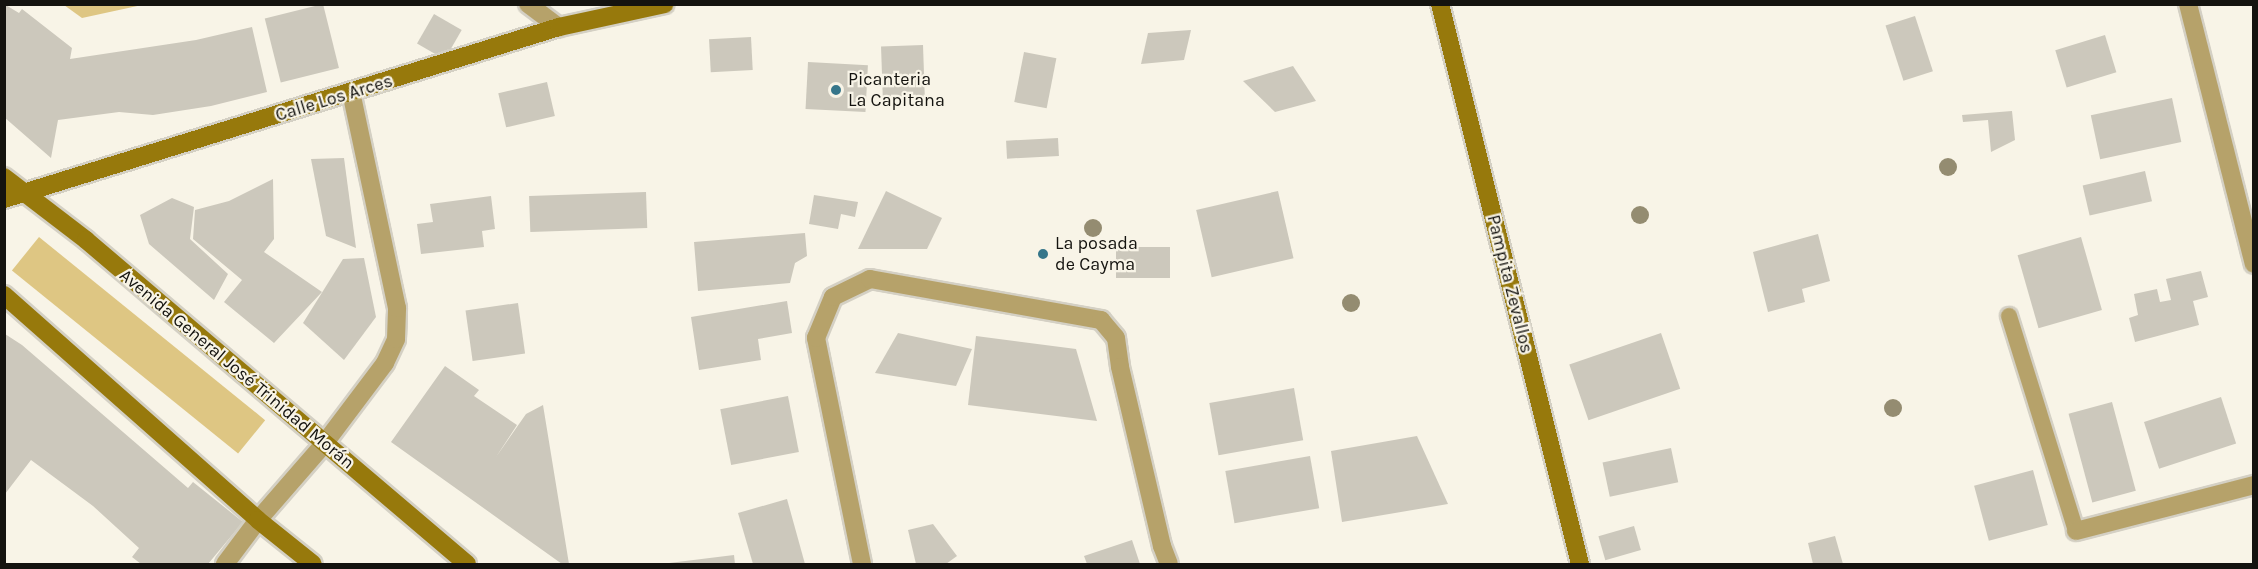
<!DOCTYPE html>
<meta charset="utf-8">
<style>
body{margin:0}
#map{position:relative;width:2258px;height:569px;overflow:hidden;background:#f8f4e7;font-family:Karla,sans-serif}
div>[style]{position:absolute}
.green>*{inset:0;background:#dec683;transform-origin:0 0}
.building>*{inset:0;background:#ccc8bc;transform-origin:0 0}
.roads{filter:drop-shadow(2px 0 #d4d0c4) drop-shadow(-2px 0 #d4d0c4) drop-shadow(0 2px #d4d0c4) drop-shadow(0 -2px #d4d0c4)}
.lane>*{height:16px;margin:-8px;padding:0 8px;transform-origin:8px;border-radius:8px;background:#b6a26a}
.street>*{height:18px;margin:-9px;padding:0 9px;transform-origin:9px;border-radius:9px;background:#b6a26a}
.secondary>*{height:18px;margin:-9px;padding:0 9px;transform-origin:9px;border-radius:9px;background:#97790c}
.trees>*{width:18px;height:18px;margin:-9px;border-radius:50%;background:#948c71}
.dots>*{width:16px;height:16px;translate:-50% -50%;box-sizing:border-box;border:3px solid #f8f4e7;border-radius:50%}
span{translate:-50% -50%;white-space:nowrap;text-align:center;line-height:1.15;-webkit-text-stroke:4.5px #f8f4e7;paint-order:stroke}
.poi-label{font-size:18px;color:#14130f}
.left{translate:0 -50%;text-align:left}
.street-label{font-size:18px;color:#14130f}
.frame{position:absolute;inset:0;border:6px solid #14130f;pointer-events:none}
</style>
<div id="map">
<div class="green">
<i style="clip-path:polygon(64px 5px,142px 5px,82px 18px)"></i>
<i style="left:39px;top:237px;width:291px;height:43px;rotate:39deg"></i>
</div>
<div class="building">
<i style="clip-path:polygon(4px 4px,19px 13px,22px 9px,72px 48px,70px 59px,196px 40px,252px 27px,267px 92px,211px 106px,153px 115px,119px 112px,58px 120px,51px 158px,4px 117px)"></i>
<i style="left:323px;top:4px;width:66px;height:60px;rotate:76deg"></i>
<i style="left:434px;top:14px;width:32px;height:34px;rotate:30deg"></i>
<i style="left:1915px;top:16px;width:58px;height:31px;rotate:72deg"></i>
<i style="clip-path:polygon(1191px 30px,1184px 60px,1141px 64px,1148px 33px)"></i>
<i style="left:2105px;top:35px;width:39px;height:52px;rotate:73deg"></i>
<i style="left:751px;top:37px;width:33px;height:42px;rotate:87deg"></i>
<i style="left:923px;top:45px;width:54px;height:42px;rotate:88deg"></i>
<i style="left:1024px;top:52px;width:33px;height:51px;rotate:11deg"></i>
<i style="left:808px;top:62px;width:60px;height:47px;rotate:3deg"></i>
<i style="clip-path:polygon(1293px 66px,1316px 101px,1275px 112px,1243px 81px)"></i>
<i style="left:547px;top:82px;width:35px;height:50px;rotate:77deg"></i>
<i style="left:2172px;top:98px;width:45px;height:83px;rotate:78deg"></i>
<i style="clip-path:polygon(2012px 111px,2015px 140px,1991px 152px,1988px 120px,1963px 122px,1962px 115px)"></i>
<i style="left:1058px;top:138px;width:18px;height:52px;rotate:87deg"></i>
<i style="clip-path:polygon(344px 158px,356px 248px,326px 236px,311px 159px)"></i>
<i style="left:2145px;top:171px;width:31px;height:64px;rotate:77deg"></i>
<i style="clip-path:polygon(273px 179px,274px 239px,264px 252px,322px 292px,274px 343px,224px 302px,242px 280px,193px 239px,195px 210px,229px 201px)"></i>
<i style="clip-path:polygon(886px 191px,942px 218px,927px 249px,858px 249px)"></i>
<i style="left:1278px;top:191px;width:69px;height:84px;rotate:77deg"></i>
<i style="left:646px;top:192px;width:36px;height:117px;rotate:88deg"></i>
<i style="clip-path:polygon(814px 195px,858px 202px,855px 217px,841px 214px,838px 229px,809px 224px)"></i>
<i style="clip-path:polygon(491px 196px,495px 229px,482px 231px,484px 247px,421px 254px,417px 224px,433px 222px,430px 204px)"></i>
<i style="clip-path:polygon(172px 198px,194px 207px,190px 239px,228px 274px,214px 300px,149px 244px,140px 215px)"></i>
<i style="clip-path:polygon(805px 233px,807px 256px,795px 263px,790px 283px,698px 291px,694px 242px)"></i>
<i style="clip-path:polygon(1818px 234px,1830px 281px,1802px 289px,1805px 302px,1768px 312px,1753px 252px)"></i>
<i style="left:2081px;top:237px;width:76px;height:66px;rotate:74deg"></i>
<i style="left:1170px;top:247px;width:31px;height:54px;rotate:90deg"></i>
<i style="clip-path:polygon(364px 258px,376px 317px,344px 360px,303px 323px,343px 259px)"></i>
<i style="clip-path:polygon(2201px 271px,2208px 297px,2193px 301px,2199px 325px,2135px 342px,2129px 318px,2138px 315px,2134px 294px,2157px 289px,2160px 302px,2171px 300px,2166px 279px)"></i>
<i style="clip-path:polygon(787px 301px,792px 333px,758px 339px,761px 360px,699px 370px,691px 317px)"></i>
<i style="left:518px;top:303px;width:51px;height:53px;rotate:82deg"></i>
<i style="clip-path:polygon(898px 333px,972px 349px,956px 386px,875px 373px)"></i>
<i style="left:1661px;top:333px;width:59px;height:97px;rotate:71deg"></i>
<i style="clip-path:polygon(5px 334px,22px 345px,188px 488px,193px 482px,243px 522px,208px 564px,141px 564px,132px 557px,139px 548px,93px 506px,31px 460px,5px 494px)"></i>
<i style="clip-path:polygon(976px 336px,1076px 349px,1097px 421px,968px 405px)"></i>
<i style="clip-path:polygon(445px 366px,479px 390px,474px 396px,517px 425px,496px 457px,526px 414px,543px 405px,569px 564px,562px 564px,391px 442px)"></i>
<i style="left:1294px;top:388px;width:53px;height:86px;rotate:80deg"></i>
<i style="left:788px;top:396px;width:57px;height:69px;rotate:79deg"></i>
<i style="left:2221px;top:397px;width:49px;height:81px;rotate:72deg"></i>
<i style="left:2112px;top:402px;width:92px;height:45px;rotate:75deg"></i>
<i style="clip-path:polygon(1417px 436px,1448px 504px,1342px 522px,1331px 451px)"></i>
<i style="left:1671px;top:448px;width:35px;height:70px;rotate:78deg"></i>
<i style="left:1310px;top:456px;width:53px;height:86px;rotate:80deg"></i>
<i style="left:2033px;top:470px;width:57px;height:61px;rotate:75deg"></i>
<i style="clip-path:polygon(787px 499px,805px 564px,753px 564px,738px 513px)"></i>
<i style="clip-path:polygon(933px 524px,957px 556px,946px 564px,916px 564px,908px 530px)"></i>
<i style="left:1634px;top:526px;width:25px;height:37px;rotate:74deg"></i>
<i style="clip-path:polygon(1835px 536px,1843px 564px,1813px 564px,1808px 543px)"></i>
<i style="clip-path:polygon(1132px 540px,1140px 564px,1087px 564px,1084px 556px)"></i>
<i style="clip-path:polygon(734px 555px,735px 564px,669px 564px,669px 563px)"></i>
</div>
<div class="roads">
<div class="lane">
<i style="left:2009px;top:316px;width:225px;rotate:72.7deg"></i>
</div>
<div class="street">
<i style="left:528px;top:4px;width:39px;rotate:37deg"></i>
<i style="left:2188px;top:4px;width:268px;rotate:75.8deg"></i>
<i style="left:2076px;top:531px;width:184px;rotate:-14.5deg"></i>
<i style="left:225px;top:564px;width:55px;rotate:-53.1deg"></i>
<i style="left:258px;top:520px;width:101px;rotate:-49deg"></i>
<i style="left:324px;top:444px;width:101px;rotate:-53deg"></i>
<i style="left:385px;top:363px;width:26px;rotate:-65deg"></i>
<i style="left:396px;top:339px;width:31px;rotate:-88deg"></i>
<i style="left:397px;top:308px;width:221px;rotate:-102deg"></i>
<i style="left:862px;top:564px;width:231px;rotate:-101.5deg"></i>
<i style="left:816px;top:338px;width:44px;rotate:-67.5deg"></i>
<i style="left:833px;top:297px;width:41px;rotate:-25.9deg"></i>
<i style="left:870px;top:279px;width:235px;rotate:10.1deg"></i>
<i style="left:1101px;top:320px;width:23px;rotate:50deg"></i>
<i style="left:1116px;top:338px;width:29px;rotate:82deg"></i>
<i style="left:1120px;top:367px;width:184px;rotate:76.8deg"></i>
<i style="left:1162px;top:546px;width:19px;rotate:69deg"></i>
</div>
<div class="secondary">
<i style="left:1440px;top:4px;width:577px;rotate:75.96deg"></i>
<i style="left:4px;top:177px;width:103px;rotate:37.5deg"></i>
<i style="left:86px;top:240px;width:500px;rotate:40.38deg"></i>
<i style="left:4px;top:199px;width:581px;rotate:-17.22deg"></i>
<i style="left:559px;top:27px;width:108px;rotate:-12.2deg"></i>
<i style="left:4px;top:295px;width:339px;rotate:41.5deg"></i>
<i style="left:258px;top:520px;width:70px;rotate:38.7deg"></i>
</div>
</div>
<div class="trees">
<i style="left:1948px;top:167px"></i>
<i style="left:1640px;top:215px"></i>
<i style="left:1093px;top:228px"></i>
<i style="left:1351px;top:303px"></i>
<i style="left:1893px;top:408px"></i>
</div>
<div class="dots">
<i style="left:836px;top:90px;background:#36768a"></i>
<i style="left:1043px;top:254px;background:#36768a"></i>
</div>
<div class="poi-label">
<span class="left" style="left:848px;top:90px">Picanteria<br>La Capitana</span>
<span class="left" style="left:1055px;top:254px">La posada<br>de Cayma</span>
</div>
<div class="street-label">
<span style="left:334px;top:98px;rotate:-17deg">Calle Los Arces</span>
<span style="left:1510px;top:284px;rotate:76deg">Pampita Zevallos</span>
<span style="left:237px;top:369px;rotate:40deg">Avenida General José Trinidad Morán</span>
</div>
<div class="frame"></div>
</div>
